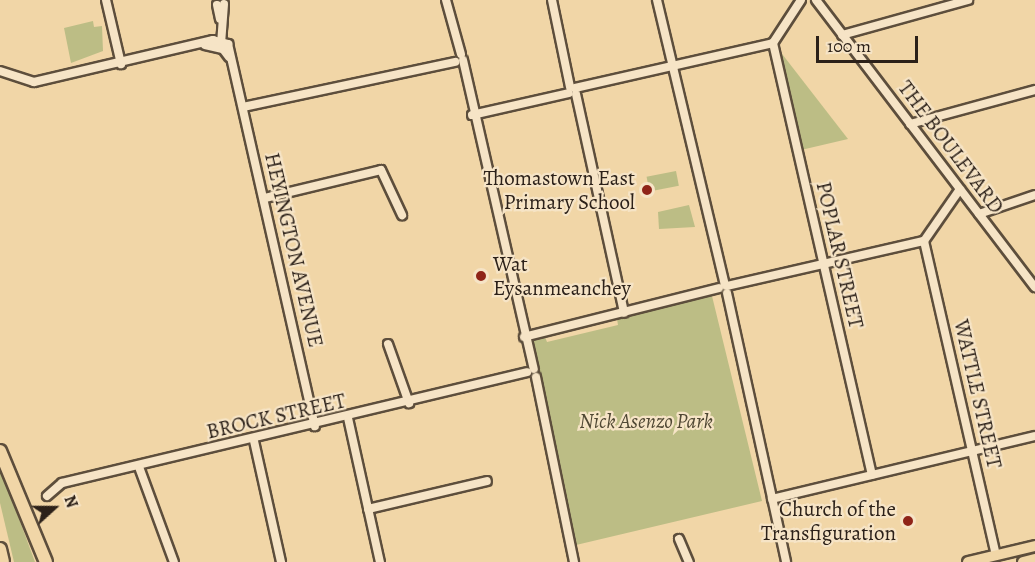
<!DOCTYPE html>
<style>
body{margin:0}
#map{position:relative;width:1035px;height:562px;overflow:hidden;background:#f1d6a7;font-family:Alegreya,serif}
div>[style]{position:absolute}
.green>*{inset:0;background:#bcbd85;transform-origin:0 0}
.roads{filter:drop-shadow(2px 0 #5d4e3c) drop-shadow(-2px 0 #5d4e3c) drop-shadow(0 2px #5d4e3c) drop-shadow(0 -2px #5d4e3c)}
.minor>*{height:8px;margin:-4px;padding:0 4px;transform-origin:4px;border-radius:4px;background:#f6e4c6}
.major>*{height:10px;margin:-5px;padding:0 5px;transform-origin:5px;border-radius:5px;background:#f1d6a7}
.highway>*{height:12px;margin:-6px;padding:0 6px;transform-origin:6px;border-radius:6px;background:#f1d6a7}
.dots>*{width:16px;height:16px;translate:-50% -50%;box-sizing:border-box;border:3px solid #f6e4c6;border-radius:50%}
span{translate:-50% -50%;white-space:nowrap;text-align:center;line-height:1.15;-webkit-text-stroke:4.5px #f6e4c6;paint-order:stroke}
.street-label{font-size:21px;color:#2c2119}
.poi-label{font-size:21px;color:#2c2119}
.right{translate:-100% -50%;text-align:right}
.left{translate:0 -50%;text-align:left}
.park-label{font-size:21px;color:#504834;font-style:italic}
.north{position:absolute;left:24px;top:478px;width:60px;height:60px;-webkit-text-stroke:4px #f6e4c6;paint-order:stroke;rotate:69deg;font-size:16px;font-weight:700;line-height:24px;text-align:center;color:#2c2119}
.north::after{content:'';display:block;margin:auto;width:21px;height:27px;background:#2c2119;clip-path:polygon(50% 0,100% 100%,50% 72%,0 100%)}
.scale{position:absolute;left:816px;top:36px;width:102px;height:27px;box-sizing:border-box;border:3px solid #2c2119;border-top:0;padding-left:8px;font-size:18px;line-height:21px;white-space:nowrap;color:#2c2119;-webkit-text-stroke:4px #f6e4c6;paint-order:stroke}
</style>
<div id="map">
<div class="green">
<i style="clip-path:polygon(93px 21px,94px 27px,102px 26px,103px 51px,71px 63px,64px 28px)"></i>
<i style="clip-path:polygon(779px 50px,848px 139px,801px 150px)"></i>
<i style="left:676px;top:171px;width:15px;height:30px;rotate:79deg"></i>
<i style="clip-path:polygon(689px 205px,695px 227px,659px 229px,658px 212px)"></i>
<i style="clip-path:polygon(712px 296px,762px 501px,576px 545px,531px 340px,545px 337px,547px 342px,618px 325px,617px 319px)"></i>
<i style="clip-path:polygon(0 467px,35px 562px,14px 562px,0 503px)"></i>
</div>
<div class="roads">
<div class="minor">
<i style="left:106px;top:0;width:66px;rotate:76.8deg"></i>
<i style="left:446px;top:0;width:56px;rotate:74.5deg"></i>
<i style="left:552px;top:0;width:89px;rotate:78.3deg"></i>
<i style="left:657px;top:0;width:293px;rotate:76.6deg"></i>
<i style="left:816px;top:0;width:361px;rotate:52.7deg"></i>
<i style="left:217px;top:5px;width:14px;rotate:78deg"></i>
<i style="left:842px;top:35px;width:131px;rotate:-15.5deg"></i>
<i style="left:773px;top:43px;width:443px;rotate:77.1deg"></i>
<i style="left:221px;top:44px;width:40px;rotate:-85.7deg"></i>
<i style="left:205px;top:45px;width:18px;rotate:13deg"></i>
<i style="left:223px;top:49px;width:10px;rotate:53deg"></i>
<i style="left:463px;top:60px;width:317px;rotate:77.1deg"></i>
<i style="left:0;top:71px;width:36px;rotate:18deg"></i>
<i style="left:34px;top:82px;width:184px;rotate:-13.2deg"></i>
<i style="left:213px;top:40px;width:16px;rotate:15deg"></i>
<i style="left:228px;top:44px;width:392px;rotate:77.2deg"></i>
<i style="left:575px;top:88px;width:203px;rotate:-12.8deg"></i>
<i style="left:773px;top:43px;width:51px;rotate:-56.9deg"></i>
<i style="left:576px;top:94px;width:224px;rotate:77.6deg"></i>
<i style="left:243px;top:107px;width:217px;rotate:-12deg"></i>
<i style="left:472px;top:115px;width:99px;rotate:-12.8deg"></i>
<i style="left:910px;top:124px;width:130px;rotate:-15.2deg"></i>
<i style="left:265px;top:198px;width:119px;rotate:-13.6deg"></i>
<i style="left:381px;top:170px;width:50px;rotate:65deg"></i>
<i style="left:979px;top:214px;width:59px;rotate:-18.7deg"></i>
<i style="left:924px;top:241px;width:322px;rotate:77.1deg"></i>
<i style="left:727px;top:286px;width:202px;rotate:-12.9deg"></i>
<i style="left:924px;top:241px;width:63px;rotate:-55.3deg"></i>
<i style="left:727px;top:293px;width:275px;rotate:77.6deg"></i>
<i style="left:524px;top:337px;width:201px;rotate:-14.1deg"></i>
<i style="left:388px;top:344px;width:63px;rotate:70.4deg"></i>
<i style="left:536px;top:377px;width:189px;rotate:78.4deg"></i>
<i style="left:348px;top:418px;width:148px;rotate:77.5deg"></i>
<i style="left:254px;top:441px;width:124px;rotate:77.4deg"></i>
<i style="left:139px;top:467px;width:101px;rotate:69.8deg"></i>
<i style="left:47px;top:496px;width:20px;rotate:-41deg"></i>
<i style="left:62px;top:483px;width:478px;rotate:-13.4deg"></i>
<i style="left:772px;top:499px;width:270px;rotate:-13.5deg"></i>
<i style="left:368px;top:509px;width:122px;rotate:-13.2deg"></i>
<i style="left:679px;top:539px;width:25px;rotate:67deg"></i>
</div>
<div class="major">
<i style="left:968px;top:562px;width:69px;rotate:-13.4deg"></i>
<i style="left:1023px;top:562px;width:12px;rotate:-14deg"></i>
</div>
<div class="highway">
<i style="left:0;top:451px;width:120px;rotate:67.5deg"></i>
<i style="left:0;top:549px;width:13px;rotate:77deg"></i>
</div>
</div>
<div class="dots">
<i style="left:647px;top:190px;background:#8f2418"></i>
<i style="left:481px;top:276px;background:#8f2418"></i>
<i style="left:908px;top:521px;background:#8f2418"></i>
</div>
<div class="street-label">
<span style="left:951px;top:147px;rotate:53deg">THE BOULEVARD</span>
<span style="left:294px;top:250px;rotate:77deg">HEYINGTON AVENUE</span>
<span style="left:840px;top:255px;rotate:77deg">POPLAR STREET</span>
<span style="left:978px;top:394px;rotate:77deg">WATTLE STREET</span>
<span style="left:276px;top:416px;rotate:-13deg">BROCK STREET</span>
</div>
<div class="poi-label">
<span class="right" style="left:635px;top:190px">Thomastown East<br>Primary School</span>
<span class="left" style="left:493px;top:276px">Wat<br>Eysanmeanchey</span>
<span class="right" style="left:896px;top:521px">Church of the<br>Transfiguration</span>
</div>
<div class="park-label">
<span style="left:646px;top:421px">Nick Asenzo Park</span>
</div>
<div class="north">N</div>
<div class="scale">100 m</div>
</div>
